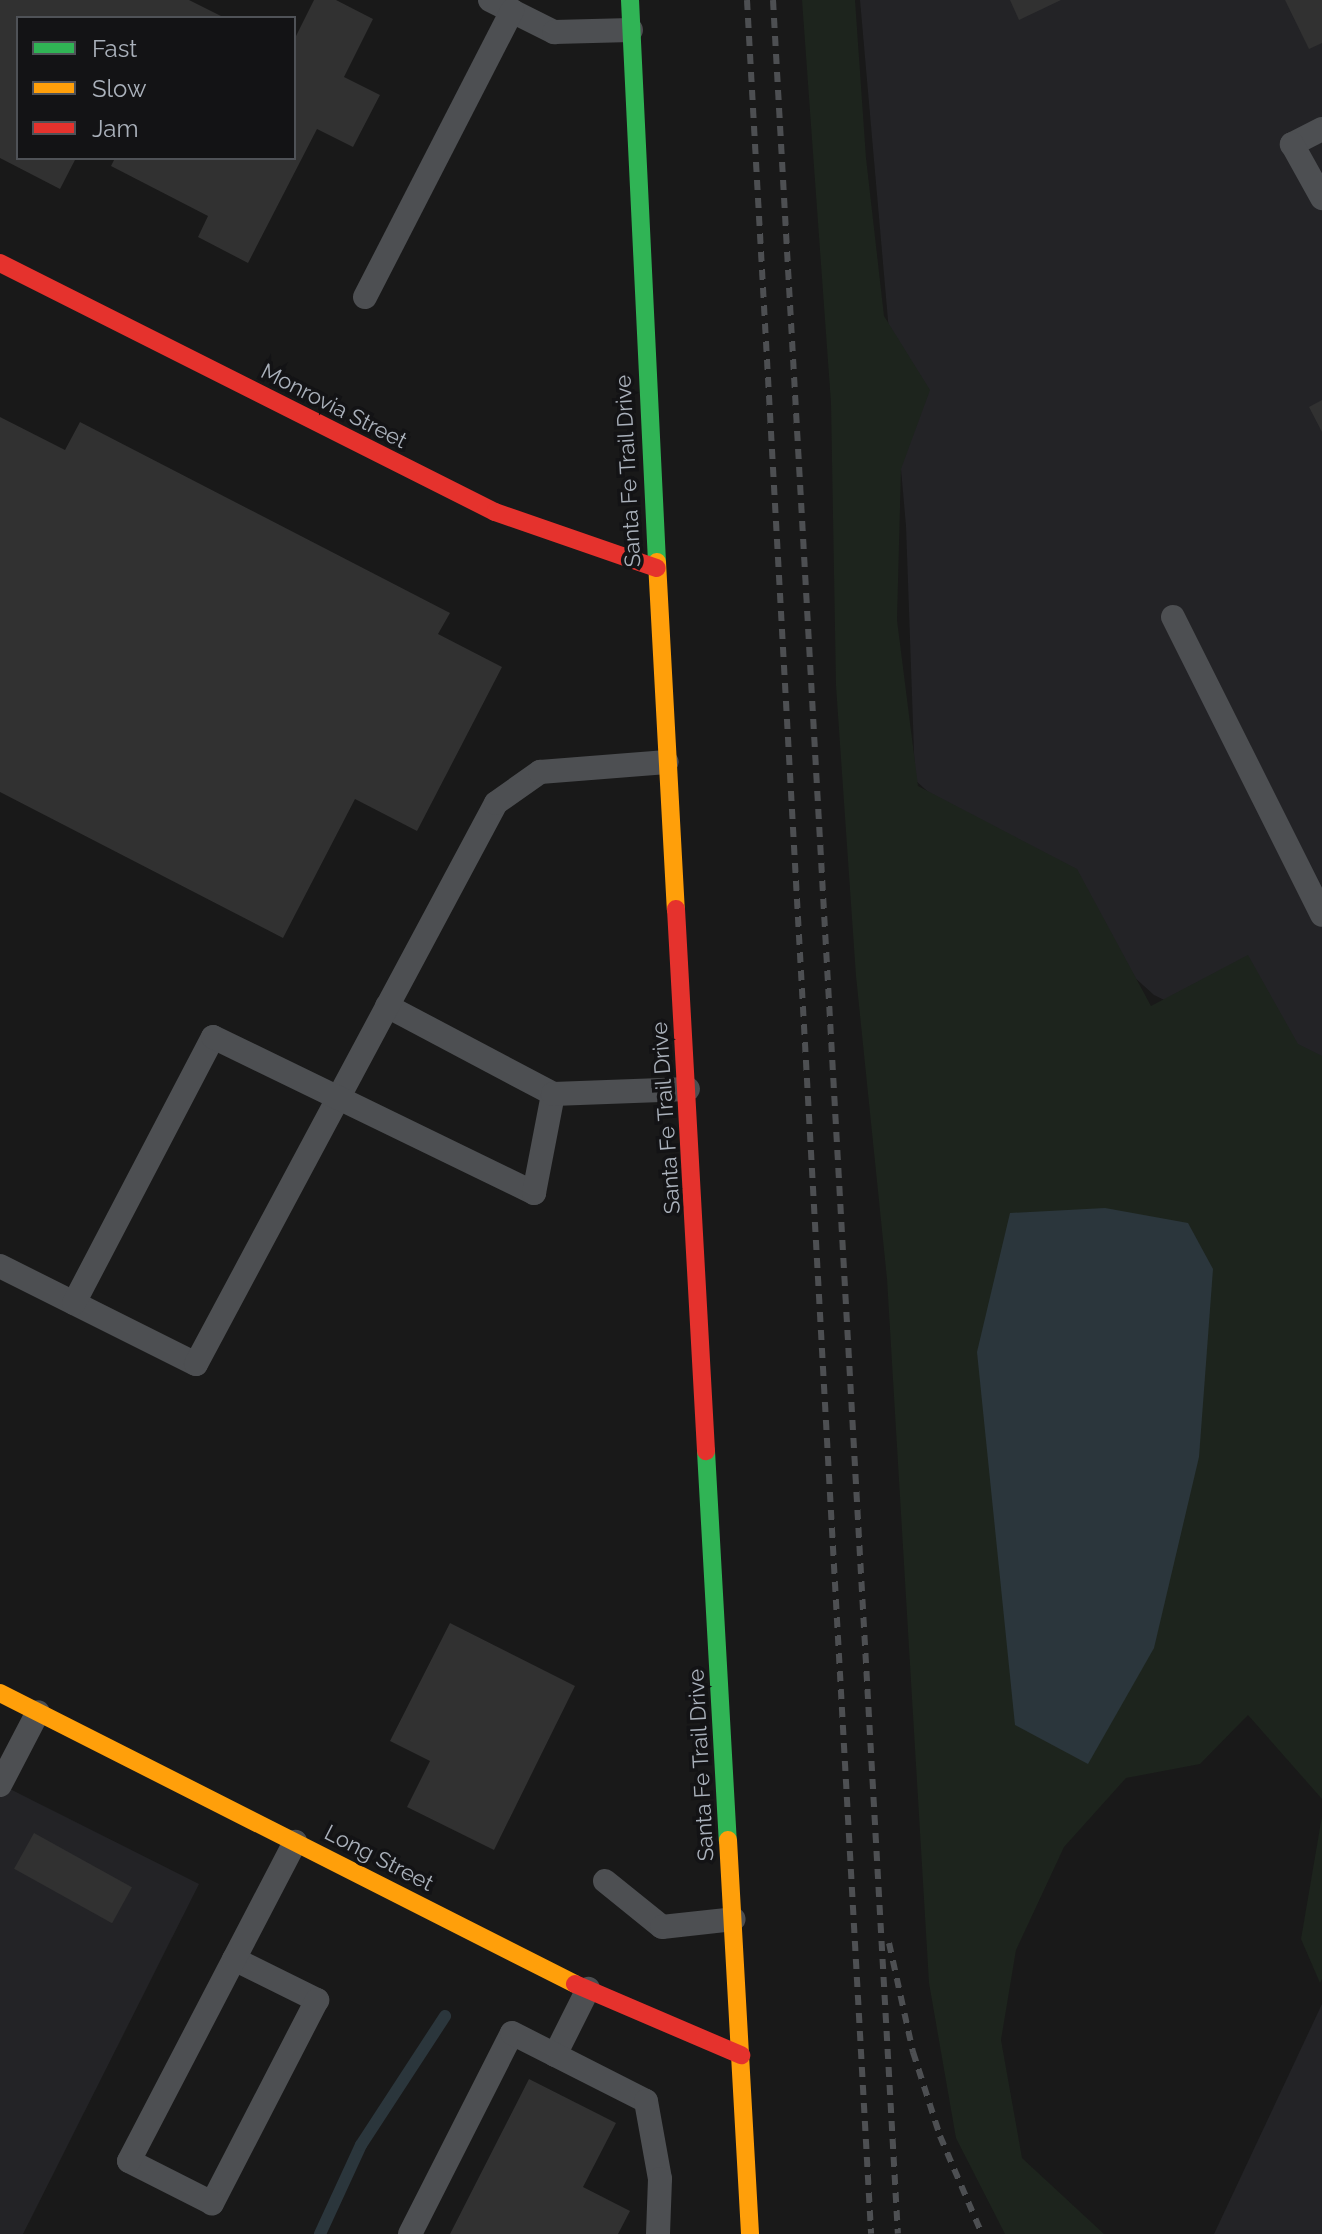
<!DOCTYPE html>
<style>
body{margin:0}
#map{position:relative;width:1322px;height:2234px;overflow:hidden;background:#191919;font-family:Raleway,sans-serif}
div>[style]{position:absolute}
.built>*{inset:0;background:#232326}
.green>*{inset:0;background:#1d241d}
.water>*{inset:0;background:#2b363c}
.stream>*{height:12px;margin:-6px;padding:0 6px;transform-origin:6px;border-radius:6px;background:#2b363c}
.building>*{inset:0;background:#313131;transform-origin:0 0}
.lane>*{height:24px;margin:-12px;padding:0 12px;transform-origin:12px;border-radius:12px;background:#4d4f52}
.fast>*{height:18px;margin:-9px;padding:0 9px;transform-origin:9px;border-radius:9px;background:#30b455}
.slow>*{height:18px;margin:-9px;padding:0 9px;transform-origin:9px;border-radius:9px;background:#ff9f0a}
.jam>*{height:18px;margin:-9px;padding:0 9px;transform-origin:9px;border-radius:9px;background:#e5322d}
.rail>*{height:6px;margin-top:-3px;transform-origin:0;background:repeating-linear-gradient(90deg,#4d4f52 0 10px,transparent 0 18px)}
span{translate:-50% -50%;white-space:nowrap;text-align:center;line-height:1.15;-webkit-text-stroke:7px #131315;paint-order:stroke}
.street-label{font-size:22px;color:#aab1bb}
.legend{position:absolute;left:16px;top:16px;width:280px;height:144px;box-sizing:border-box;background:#131315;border:2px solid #4f5257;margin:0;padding:10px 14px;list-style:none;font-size:24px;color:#aab1bb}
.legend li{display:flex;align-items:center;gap:16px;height:40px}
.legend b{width:40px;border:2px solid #4f5257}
</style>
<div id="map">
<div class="built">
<i style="clip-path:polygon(860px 0,1322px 0,1322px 1077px,1154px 995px,915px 780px,906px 526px)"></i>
<i style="clip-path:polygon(0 1784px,199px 1884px,23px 2234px,0 2234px)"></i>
<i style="clip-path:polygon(1322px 2004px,1322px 2234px,1214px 2234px)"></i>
</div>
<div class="green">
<i style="clip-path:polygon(802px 0,855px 0,866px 158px,884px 316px,930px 390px,901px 469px,897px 620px,918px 786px,1077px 869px,1151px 1006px,1248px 955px,1298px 1044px,1322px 1056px,1322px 1799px,1248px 1715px,1200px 1764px,1126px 1778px,1064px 1847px,1016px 1950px,1001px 2040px,1022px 2158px,1104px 2234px,1005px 2234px,956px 2138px,929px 1983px,887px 1279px,856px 976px,836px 686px,831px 403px)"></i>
<i style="clip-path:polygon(1322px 1816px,1322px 1979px,1320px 1983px,1301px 1939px)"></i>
</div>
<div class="water">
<i style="clip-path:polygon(1105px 1208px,1188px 1223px,1213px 1269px,1199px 1457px,1154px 1648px,1088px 1764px,1015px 1725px,977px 1352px,1010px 1213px)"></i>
</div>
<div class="stream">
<i style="left:320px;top:2234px;width:98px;rotate:-65.3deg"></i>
<i style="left:361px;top:2145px;width:154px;rotate:-56.9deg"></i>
</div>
<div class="building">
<i style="clip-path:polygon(0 0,189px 0,225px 18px,18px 18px,18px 158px,76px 158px,60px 189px,0 158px)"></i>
<i style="clip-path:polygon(314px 0,336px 0,373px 19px,344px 77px,380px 95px,353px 147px,317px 129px,248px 263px,198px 237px,208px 216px,111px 166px,115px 158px,294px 158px,294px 40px)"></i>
<i style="clip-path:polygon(1010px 0,1061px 0,1019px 20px)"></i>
<i style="clip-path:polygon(1285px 0,1322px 0,1322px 43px,1309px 49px)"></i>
<i style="clip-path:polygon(1322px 400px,1322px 432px,1309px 407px)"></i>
<i style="clip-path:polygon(0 417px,65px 450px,80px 422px,450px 613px,438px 634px,502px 667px,417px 831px,355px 799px,283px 938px,0 792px)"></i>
<i style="clip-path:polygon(450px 1623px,575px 1686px,494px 1850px,407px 1807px,430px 1761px,390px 1741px)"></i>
<i style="left:34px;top:1833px;width:112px;height:41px;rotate:29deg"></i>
<i style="clip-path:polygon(529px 2079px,616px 2123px,583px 2187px,630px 2211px,618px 2234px,450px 2234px)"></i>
</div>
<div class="lane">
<i style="left:490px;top:0;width:72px;rotate:26.6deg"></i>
<i style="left:554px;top:32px;width:77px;rotate:-1.5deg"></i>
<i style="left:1322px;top:129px;width:34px;rotate:153deg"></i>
<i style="left:1292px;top:144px;width:62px;rotate:60.9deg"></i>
<i style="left:365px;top:297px;width:322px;rotate:-62.8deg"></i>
<i style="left:1173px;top:617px;width:333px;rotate:63.4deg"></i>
<i style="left:387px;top:1006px;width:188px;rotate:27.9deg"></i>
<i style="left:0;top:1266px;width:219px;rotate:26.6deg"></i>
<i style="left:196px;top:1364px;width:636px;rotate:-61.86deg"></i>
<i style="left:496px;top:803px;width:54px;rotate:-35.2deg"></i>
<i style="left:540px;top:772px;width:127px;rotate:-4.5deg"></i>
<i style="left:74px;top:1303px;width:300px;rotate:-62.4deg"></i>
<i style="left:213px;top:1037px;width:357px;rotate:25.9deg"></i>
<i style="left:534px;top:1193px;width:101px;rotate:-79.1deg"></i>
<i style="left:553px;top:1094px;width:135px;rotate:-2.1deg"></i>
<i style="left:0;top:1785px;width:82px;rotate:-62.5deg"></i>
<i style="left:605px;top:1881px;width:73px;rotate:38.9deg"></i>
<i style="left:662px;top:1927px;width:72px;rotate:-6.3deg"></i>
<i style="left:234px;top:1959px;width:93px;rotate:26.3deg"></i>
<i style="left:317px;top:2000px;width:229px;rotate:117.3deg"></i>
<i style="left:212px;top:2203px;width:93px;rotate:-153.2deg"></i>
<i style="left:129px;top:2161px;width:360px;rotate:-62.5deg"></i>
<i style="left:555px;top:2055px;width:74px;rotate:-63.4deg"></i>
<i style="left:410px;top:2234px;width:225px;rotate:-63.1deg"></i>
<i style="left:512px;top:2033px;width:150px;rotate:26.9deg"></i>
<i style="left:646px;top:2101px;width:79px;rotate:79.8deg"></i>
<i style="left:660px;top:2179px;width:55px;rotate:92.1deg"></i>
</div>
<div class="fast">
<i style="left:630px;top:0;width:563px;rotate:87.25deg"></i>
<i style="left:706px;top:1451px;width:390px;rotate:86.8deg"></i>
</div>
<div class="slow">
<i style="left:657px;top:562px;width:348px;rotate:86.9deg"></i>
<i style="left:0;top:1693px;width:644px;rotate:26.84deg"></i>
<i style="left:728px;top:1840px;width:395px;rotate:86.8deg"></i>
</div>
<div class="jam">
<i style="left:0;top:263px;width:554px;rotate:26.7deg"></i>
<i style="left:495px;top:512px;width:171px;rotate:19.1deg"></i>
<i style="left:676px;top:909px;width:543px;rotate:86.83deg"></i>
<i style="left:575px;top:1984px;width:181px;rotate:23.2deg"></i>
</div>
<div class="rail">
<i style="left:747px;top:0;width:2237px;rotate:86.82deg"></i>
<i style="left:773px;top:0;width:2237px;rotate:86.8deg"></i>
<i style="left:889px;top:1943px;width:112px;rotate:77.6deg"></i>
<i style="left:913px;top:2052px;width:88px;rotate:72.2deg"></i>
<i style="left:940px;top:2136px;width:107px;rotate:66.8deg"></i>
</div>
<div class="street-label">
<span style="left:334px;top:406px;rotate:27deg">Monrovia Street</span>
<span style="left:628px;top:471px;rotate:-93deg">Santa Fe Trail Drive</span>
<span style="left:666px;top:1118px;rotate:-94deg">Santa Fe Trail Drive</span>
<span style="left:701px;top:1765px;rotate:-93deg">Santa Fe Trail Drive</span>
<span style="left:379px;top:1858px;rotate:27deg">Long Street</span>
</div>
<ul class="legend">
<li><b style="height:10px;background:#30b455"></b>Fast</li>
<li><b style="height:10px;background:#ff9f0a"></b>Slow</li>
<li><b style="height:10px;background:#e5322d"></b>Jam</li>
</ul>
</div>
